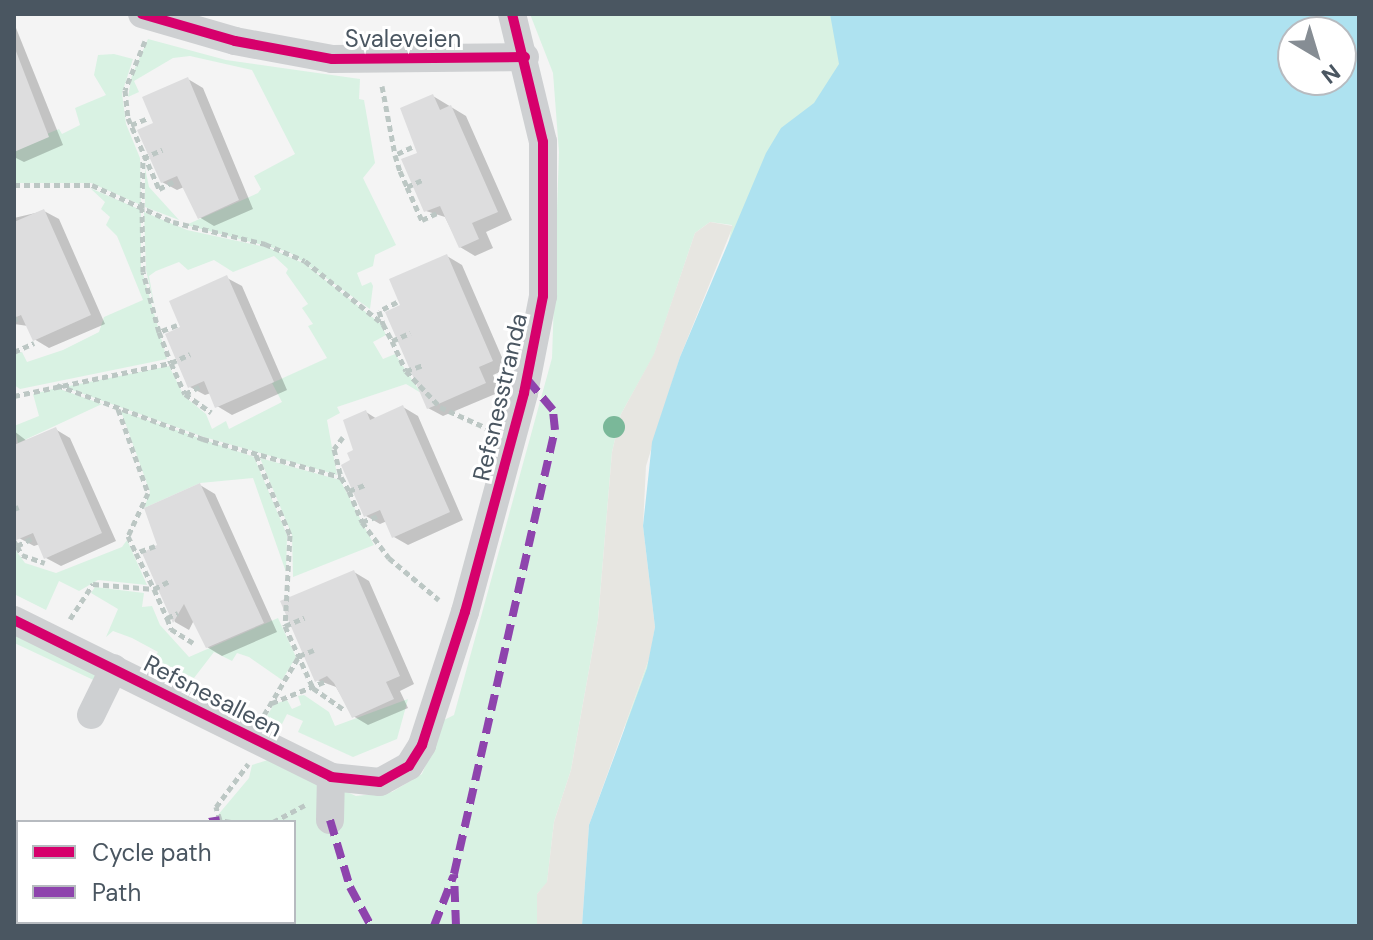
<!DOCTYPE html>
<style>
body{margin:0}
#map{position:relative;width:1373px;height:940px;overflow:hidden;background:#f4f4f4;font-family:"DM Sans",sans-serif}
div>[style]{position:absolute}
.green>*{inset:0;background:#d9f2e3;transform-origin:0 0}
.sand>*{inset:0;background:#e7e6e1}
.water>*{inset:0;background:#aee2f0}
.shadow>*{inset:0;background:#0003}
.building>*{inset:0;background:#ddddde}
.path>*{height:5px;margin-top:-2.5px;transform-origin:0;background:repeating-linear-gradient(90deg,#bcc7c4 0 6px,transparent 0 10px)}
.minor>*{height:28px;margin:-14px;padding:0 14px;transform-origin:14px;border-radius:14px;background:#ced0d2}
.quiet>*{height:8px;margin-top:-4px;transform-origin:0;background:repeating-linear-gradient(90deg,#8e44ad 0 16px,transparent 0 24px)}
.cycleway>*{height:10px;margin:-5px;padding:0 5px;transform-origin:5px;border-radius:5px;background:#d6006c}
.trees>*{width:22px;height:22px;margin:-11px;border-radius:50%;background:#7ab899}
span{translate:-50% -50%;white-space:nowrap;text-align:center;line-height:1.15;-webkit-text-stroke:6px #fff;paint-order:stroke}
.street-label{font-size:24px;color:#4a5661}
.frame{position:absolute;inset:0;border:16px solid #4a5661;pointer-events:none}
.legend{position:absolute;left:16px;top:820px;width:280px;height:104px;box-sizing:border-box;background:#fff;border:2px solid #b7bbc0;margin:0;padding:10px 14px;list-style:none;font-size:24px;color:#4a5661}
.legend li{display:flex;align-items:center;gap:16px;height:40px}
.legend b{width:40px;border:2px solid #b7bbc0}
.north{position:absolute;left:1277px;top:16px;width:80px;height:80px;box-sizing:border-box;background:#fff;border:2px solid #b7bbc0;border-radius:50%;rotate:142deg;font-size:22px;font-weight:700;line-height:32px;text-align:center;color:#4a5661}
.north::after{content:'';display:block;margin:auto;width:28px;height:36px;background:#868d94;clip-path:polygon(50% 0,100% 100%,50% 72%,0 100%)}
</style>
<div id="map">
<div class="green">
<i style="clip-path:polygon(530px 14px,885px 14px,582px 926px,626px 723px,650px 656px,732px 225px,710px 222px,695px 233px,654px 355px,621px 414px,612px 452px,598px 620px,571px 770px,554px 822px,547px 883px,537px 894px,537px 926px,108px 926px,294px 922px,294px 822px,212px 822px,249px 778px,252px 765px,271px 759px,356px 796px,392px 792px,422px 774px,444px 720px,454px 715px,552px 358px,559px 152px,553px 73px)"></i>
<i style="clip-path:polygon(148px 39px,226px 60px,360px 79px,359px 99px,364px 100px,375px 163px,363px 178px,396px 245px,375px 255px,373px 266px,357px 273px,362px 286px,371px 282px,373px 286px,370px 309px,289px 252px,186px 225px,258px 193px,261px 189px,254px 176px,295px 154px,252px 70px,190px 56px,173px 58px,134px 81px,139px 92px,128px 97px,132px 75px)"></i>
<i style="clip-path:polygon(114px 54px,133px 59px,122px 93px,126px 124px,140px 158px,141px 205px,91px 183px,14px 183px,14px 152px,49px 133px,59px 129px,62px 134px,80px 125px,75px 108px,106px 95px,94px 75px,98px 55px)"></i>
<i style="clip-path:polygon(145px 168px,149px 187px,179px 220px,145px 207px)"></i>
<i style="clip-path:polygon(90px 188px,141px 210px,141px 267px,167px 359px,20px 389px,14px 385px,14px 355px,22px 352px,27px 362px,63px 350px,99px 332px,104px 317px,143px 300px,117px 236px,106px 225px,110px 217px,101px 209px,105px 202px)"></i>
<i style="clip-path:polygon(144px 212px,187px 230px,270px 248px,305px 264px,381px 324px,386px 335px,373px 342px,383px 359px,395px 354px,421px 393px,406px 384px,337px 407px,340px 413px,327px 420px,337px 475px,204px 437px,64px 387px,169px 366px,184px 396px,206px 414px,212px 429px,226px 421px,229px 429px,282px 402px,272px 383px,327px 358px,308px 326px,313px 324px,302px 308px,308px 304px,286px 273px,288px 269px,274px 256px,233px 272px,214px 260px,188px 270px,179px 262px,156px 271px,149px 276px,155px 309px,146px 270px)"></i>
<i style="clip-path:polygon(57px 388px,102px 404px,18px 443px,14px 426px,39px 416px,33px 394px)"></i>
<i style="clip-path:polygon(121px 411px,254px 457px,287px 535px,286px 572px,253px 478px,200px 483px,144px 508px,150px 492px)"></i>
<i style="clip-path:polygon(260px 458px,340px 480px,374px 545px,293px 577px,292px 535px)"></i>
<i style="clip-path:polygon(127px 540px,147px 585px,98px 580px,79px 591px,59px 581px,46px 610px,14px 594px,14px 548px,25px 563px,56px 573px,122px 547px)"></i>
<i style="clip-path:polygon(95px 587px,144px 593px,142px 607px,152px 606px,160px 625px,189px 657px,278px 618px,296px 657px,282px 680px,249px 657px,237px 653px,232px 661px,214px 652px,194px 678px,154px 659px,158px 652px,132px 638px,113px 631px,106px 637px,118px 609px,91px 593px)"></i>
<i style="left:14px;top:634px;width:95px;height:8px;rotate:25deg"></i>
<i style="clip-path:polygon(304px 695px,329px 712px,335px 726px,408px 699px,397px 739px,353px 757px,298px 732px,303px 721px,287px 714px,282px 724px,267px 716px,274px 704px,287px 700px,292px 709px,301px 705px,298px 696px)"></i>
</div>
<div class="sand">
<i style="clip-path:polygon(710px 222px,733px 226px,680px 357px,646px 466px,643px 526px,655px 627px,650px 656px,589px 825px,582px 926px,537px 926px,537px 894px,547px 882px,554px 822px,571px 770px,598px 620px,612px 452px,621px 414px,654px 354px,695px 233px)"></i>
</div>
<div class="water">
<i style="clip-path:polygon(evenodd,830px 14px,1359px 14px,1359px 926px,582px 926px,589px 825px,647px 668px,655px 627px,643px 526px,652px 442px,680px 357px,766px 153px,781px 128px,814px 103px,839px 64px,830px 14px,1293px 32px,1341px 32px,1341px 80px,1293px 80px,1293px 32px)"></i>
</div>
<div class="shadow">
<i style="clip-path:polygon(14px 23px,63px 145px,24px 162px,14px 157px)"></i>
<i style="clip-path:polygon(188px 79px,203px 88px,253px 209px,214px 226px,199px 217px,184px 187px,177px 190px,162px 182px)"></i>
<i style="clip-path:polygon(433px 96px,466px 116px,512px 220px,486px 232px,493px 248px,475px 256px,460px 247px,445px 217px,426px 211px,419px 154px)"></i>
<i style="clip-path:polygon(44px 211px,59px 219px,105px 324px,49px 348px,34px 339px,28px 326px,14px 324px,14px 218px)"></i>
<i style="clip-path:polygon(447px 256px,462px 265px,507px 369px,493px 375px,500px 392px,443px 416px,428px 408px,403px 306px)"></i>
<i style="clip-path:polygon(227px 278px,242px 286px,287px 390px,232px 415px,217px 406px,211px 393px,205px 395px,190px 387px)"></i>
<i style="clip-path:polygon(403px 407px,418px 416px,463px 520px,408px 545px,394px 537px,387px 521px,380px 524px,366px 516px,353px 461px,366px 412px,377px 419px)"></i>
<i style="clip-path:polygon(55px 429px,70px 438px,116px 541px,61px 566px,46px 558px,40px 544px,34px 546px,19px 538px,14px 527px,14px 431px,27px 441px)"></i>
<i style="clip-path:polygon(200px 485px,215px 494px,277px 632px,222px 656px,207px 647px,194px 620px,189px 630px,175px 622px,145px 554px,160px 546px)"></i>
<i style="clip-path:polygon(354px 572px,369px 581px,414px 684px,400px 691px,408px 708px,368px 725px,353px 716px,336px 687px,317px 680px)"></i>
<i style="clip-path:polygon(14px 886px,18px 922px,56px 926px,14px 926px)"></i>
</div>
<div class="building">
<i style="clip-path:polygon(14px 46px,49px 137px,14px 152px)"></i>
<i style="clip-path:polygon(188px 77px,239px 200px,198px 219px,177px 176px,161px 183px,137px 130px,153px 123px,142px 97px)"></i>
<i style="clip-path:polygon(433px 94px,440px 110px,451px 105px,498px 212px,472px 223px,479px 239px,459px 248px,440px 206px,424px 212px,401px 159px,417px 153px,400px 108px)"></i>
<i style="clip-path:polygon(44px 209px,91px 315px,33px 341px,21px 315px,14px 318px,14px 222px)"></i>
<i style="clip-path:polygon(447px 254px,493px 361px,479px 367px,486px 383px,427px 409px,385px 312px,400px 305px,389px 279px)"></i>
<i style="clip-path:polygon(227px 275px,274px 382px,215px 408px,204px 381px,188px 388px,165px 334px,180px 327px,169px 301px)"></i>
<i style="clip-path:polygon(403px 405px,450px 512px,392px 538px,380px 510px,364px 517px,341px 465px,350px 460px,347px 453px,353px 450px,343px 420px,366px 410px,370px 420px)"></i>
<i style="clip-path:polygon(56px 427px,102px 533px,44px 559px,33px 533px,14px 541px,14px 445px)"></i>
<i style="clip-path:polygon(200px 483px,264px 623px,206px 648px,184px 604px,173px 623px,142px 553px,157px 545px,144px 508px)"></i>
<i style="clip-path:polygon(354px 570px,400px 676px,386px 682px,394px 699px,352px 718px,334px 683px,327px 676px,315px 682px,280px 601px)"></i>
</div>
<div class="path">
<i style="left:145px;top:41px;width:53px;rotate:112.2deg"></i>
<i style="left:125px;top:90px;width:28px;rotate:84deg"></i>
<i style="left:128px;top:118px;width:77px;rotate:66.4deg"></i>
<i style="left:159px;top:189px;width:18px;rotate:-27deg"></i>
<i style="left:382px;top:86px;width:70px;rotate:79.3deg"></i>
<i style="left:131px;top:125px;width:18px;rotate:-22deg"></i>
<i style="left:412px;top:147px;width:19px;rotate:155deg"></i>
<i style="left:395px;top:155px;width:17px;rotate:73deg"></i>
<i style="left:400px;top:171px;width:17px;rotate:66deg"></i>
<i style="left:407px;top:187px;width:19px;rotate:-25deg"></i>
<i style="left:14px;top:185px;width:78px"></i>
<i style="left:92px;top:185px;width:89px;rotate:24.6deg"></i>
<i style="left:173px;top:222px;width:95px;rotate:13.4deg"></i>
<i style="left:265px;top:244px;width:43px;rotate:23deg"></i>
<i style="left:305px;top:261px;width:100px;rotate:38.9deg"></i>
<i style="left:407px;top:187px;width:36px;rotate:66deg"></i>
<i style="left:422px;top:220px;width:19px;rotate:-25deg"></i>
<i style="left:397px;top:302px;width:20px;rotate:153deg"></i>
<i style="left:379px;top:311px;width:14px;rotate:73deg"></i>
<i style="left:383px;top:324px;width:19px;rotate:62deg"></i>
<i style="left:392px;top:341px;width:20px;rotate:-24deg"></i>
<i style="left:14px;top:320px;width:4px;rotate:-27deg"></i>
<i style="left:177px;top:325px;width:19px;rotate:159deg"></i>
<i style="left:159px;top:332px;width:33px;rotate:69deg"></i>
<i style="left:171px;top:363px;width:21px;rotate:-25deg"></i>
<i style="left:159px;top:332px;width:62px;rotate:-104.9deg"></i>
<i style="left:143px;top:272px;width:64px;rotate:-90.9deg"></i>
<i style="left:142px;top:208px;width:50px;rotate:-88.9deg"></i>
<i style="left:143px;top:158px;width:21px;rotate:-23deg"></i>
<i style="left:392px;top:341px;width:33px;rotate:65deg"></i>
<i style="left:406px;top:371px;width:18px;rotate:-19deg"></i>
<i style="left:14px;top:352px;width:22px;rotate:-24deg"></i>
<i style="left:406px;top:371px;width:50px;rotate:46.6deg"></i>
<i style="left:440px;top:407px;width:54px;rotate:24.2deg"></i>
<i style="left:57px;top:385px;width:156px;rotate:20.3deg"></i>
<i style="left:203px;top:439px;width:143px;rotate:15.4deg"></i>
<i style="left:185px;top:394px;width:32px;rotate:35deg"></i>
<i style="left:14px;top:396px;width:160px;rotate:-11.9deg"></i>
<i style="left:171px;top:363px;width:34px;rotate:66deg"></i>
<i style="left:185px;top:394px;width:20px;rotate:-27deg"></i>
<i style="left:118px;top:409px;width:89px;rotate:70.3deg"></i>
<i style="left:148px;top:493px;width:47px;rotate:114.9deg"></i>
<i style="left:128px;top:536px;width:19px;rotate:65deg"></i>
<i style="left:343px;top:437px;width:15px;rotate:127deg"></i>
<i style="left:334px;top:449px;width:29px;rotate:76deg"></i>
<i style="left:341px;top:477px;width:16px;rotate:60deg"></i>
<i style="left:349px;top:491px;width:19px;rotate:-21deg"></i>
<i style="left:256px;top:455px;width:87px;rotate:67deg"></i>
<i style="left:290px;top:535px;width:91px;rotate:93.1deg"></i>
<i style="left:285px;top:626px;width:68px;rotate:65.7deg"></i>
<i style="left:313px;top:688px;width:38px;rotate:35deg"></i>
<i style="left:349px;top:491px;width:34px;rotate:67deg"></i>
<i style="left:362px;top:522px;width:19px;rotate:-21deg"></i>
<i style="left:14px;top:509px;width:5px;rotate:-22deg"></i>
<i style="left:362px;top:522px;width:45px;rotate:53.1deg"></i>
<i style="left:389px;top:558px;width:65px;rotate:40deg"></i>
<i style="left:14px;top:541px;width:6px;rotate:59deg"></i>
<i style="left:17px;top:546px;width:18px;rotate:-27deg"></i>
<i style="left:17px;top:546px;width:10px;rotate:61deg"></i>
<i style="left:22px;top:555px;width:24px;rotate:19deg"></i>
<i style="left:155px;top:546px;width:20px;rotate:160deg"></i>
<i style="left:136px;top:553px;width:40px;rotate:63.4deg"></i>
<i style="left:154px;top:589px;width:18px;rotate:-27deg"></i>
<i style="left:167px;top:618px;width:12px;rotate:70deg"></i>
<i style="left:171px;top:629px;width:26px;rotate:32deg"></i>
<i style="left:70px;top:619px;width:42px;rotate:-56.7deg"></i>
<i style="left:93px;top:584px;width:61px;rotate:4.7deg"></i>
<i style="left:154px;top:589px;width:32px;rotate:66deg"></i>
<i style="left:167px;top:618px;width:12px;rotate:-24deg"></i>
<i style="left:285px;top:626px;width:21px;rotate:-23deg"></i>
<i style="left:272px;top:703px;width:58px;rotate:-22.2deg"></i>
<i style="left:264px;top:715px;width:69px;rotate:-59.3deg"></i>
<i style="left:299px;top:656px;width:16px;rotate:-22deg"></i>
<i style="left:231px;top:822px;width:11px;rotate:-170deg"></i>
<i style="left:220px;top:820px;width:14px;rotate:-107deg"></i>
<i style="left:216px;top:807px;width:54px;rotate:-53.3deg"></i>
<i style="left:273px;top:822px;width:36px;rotate:-28deg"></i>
</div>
<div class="minor">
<i style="left:142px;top:14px;width:97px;rotate:16.2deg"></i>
<i style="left:235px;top:41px;width:99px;rotate:10.5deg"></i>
<i style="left:332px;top:59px;width:193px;rotate:-0.6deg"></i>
<i style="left:14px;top:620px;width:354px;rotate:26.3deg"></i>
<i style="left:331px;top:777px;width:49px;rotate:5.8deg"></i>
<i style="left:380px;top:782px;width:33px;rotate:-29deg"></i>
<i style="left:409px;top:766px;width:25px;rotate:-58deg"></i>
<i style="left:422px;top:745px;width:140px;rotate:-72.1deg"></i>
<i style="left:465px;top:612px;width:227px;rotate:-74.9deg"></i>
<i style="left:524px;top:393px;width:99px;rotate:-78.9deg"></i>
<i style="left:543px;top:296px;width:154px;rotate:-90deg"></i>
<i style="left:543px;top:142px;width:132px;rotate:-103.6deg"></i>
<i style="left:91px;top:715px;width:52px;rotate:-63.9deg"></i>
<i style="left:330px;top:820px;width:43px;rotate:-88.7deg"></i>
</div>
<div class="quiet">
<i style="left:330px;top:820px;width:70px;rotate:73.4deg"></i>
<i style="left:350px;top:887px;width:44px;rotate:61.7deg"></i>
<i style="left:209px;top:822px;width:11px;rotate:-10deg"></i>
<i style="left:57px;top:926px;width:6px;rotate:-39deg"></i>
<i style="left:434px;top:926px;width:53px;rotate:-68.8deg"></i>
<i style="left:456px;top:926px;width:52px;rotate:-92.2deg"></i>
<i style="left:454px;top:874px;width:455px;rotate:-77.2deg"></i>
<i style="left:555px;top:430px;width:20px;rotate:-96deg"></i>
<i style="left:553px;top:410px;width:40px;rotate:-130deg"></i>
</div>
<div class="cycleway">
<i style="left:142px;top:14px;width:97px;rotate:16.2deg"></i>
<i style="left:235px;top:41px;width:99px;rotate:10.5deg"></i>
<i style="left:332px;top:59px;width:193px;rotate:-0.6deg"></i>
<i style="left:14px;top:620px;width:354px;rotate:26.3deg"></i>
<i style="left:331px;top:777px;width:49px;rotate:5.8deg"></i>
<i style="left:380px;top:782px;width:33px;rotate:-29deg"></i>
<i style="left:409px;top:766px;width:25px;rotate:-58deg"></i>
<i style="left:422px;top:745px;width:140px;rotate:-72.1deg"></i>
<i style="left:465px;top:612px;width:227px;rotate:-74.9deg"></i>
<i style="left:524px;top:393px;width:99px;rotate:-78.9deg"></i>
<i style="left:543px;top:296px;width:154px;rotate:-90deg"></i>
<i style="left:543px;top:142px;width:132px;rotate:-103.6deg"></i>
</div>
<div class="trees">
<i style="left:614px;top:427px"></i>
</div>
<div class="street-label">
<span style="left:403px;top:39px">Svaleveien</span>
<span style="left:500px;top:397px;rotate:-77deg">Refsnesstranda</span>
<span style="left:213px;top:696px;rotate:27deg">Refsnesalleen</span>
</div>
<div class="frame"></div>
<ul class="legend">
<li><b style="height:10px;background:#d6006c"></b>Cycle path</li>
<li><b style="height:10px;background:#8e44ad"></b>Path</li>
</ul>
<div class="north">N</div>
</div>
